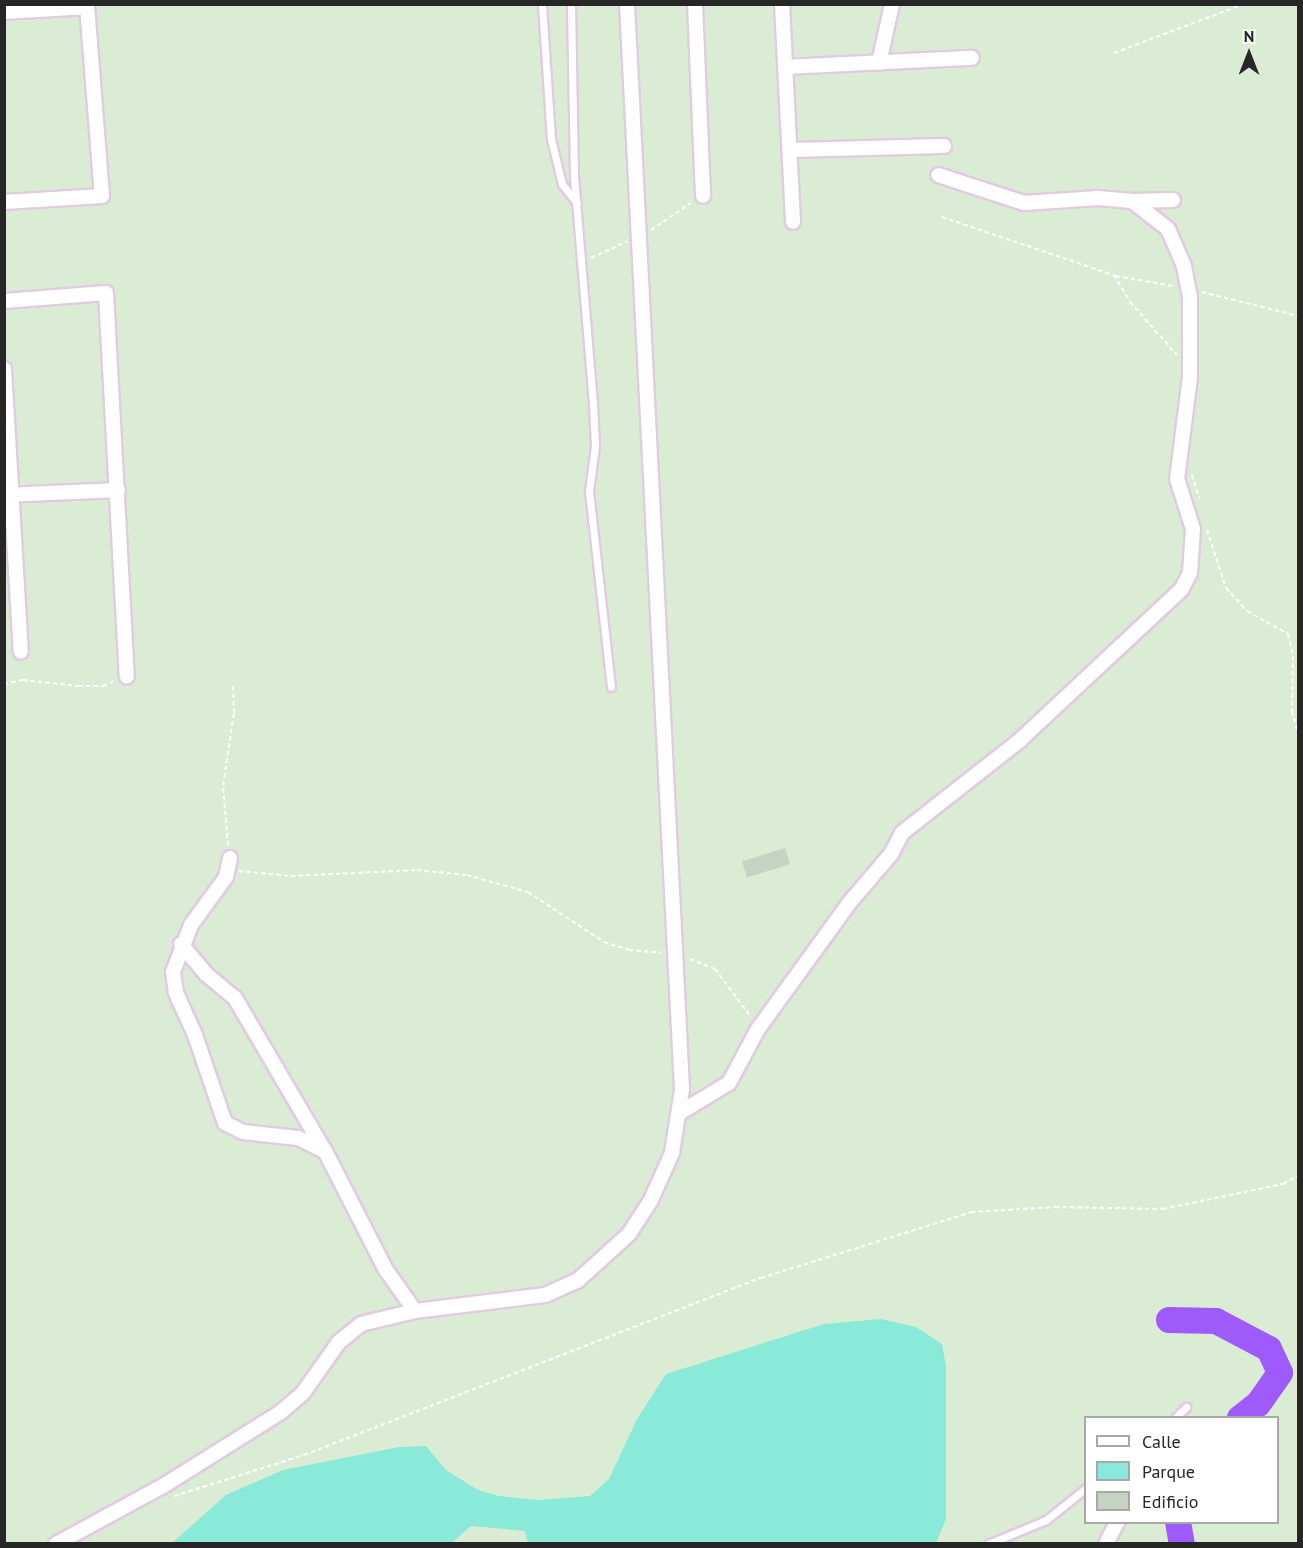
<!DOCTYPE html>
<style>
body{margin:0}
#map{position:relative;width:1303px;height:1548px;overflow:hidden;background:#dbecd5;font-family:"PT Sans",sans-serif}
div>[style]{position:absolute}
.green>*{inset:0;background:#8aead9}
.river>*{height:26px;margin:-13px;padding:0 13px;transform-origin:13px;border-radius:13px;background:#9f5afc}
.building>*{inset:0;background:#c6d3c2;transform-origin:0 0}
.path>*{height:2px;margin-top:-1px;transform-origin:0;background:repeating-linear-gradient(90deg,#fff 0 4.5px,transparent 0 7.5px)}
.roads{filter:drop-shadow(2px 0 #e2cbe2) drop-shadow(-2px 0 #e2cbe2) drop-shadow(0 2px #e2cbe2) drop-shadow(0 -2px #e2cbe2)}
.lane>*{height:7px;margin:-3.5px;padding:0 3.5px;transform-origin:3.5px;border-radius:3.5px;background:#fff}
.street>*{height:14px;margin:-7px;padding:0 7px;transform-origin:7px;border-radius:7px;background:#fff}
span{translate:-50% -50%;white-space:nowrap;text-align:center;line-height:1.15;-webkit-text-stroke:5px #fff;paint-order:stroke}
.frame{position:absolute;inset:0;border:6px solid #262626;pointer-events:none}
.legend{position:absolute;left:1084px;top:1416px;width:195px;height:108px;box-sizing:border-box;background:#fff;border:2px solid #a8a8a8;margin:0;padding:8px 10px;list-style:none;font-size:18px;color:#262626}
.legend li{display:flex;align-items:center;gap:12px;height:30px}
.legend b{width:30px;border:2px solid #a8a8a8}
.north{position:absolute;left:1219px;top:24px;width:60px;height:60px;-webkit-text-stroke:4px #fff;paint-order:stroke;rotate:0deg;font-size:16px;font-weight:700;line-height:24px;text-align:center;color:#262626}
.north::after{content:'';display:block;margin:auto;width:21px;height:27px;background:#262626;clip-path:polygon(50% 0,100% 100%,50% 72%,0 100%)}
</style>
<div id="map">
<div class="green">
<i style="clip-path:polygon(881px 1319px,916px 1327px,942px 1344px,946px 1366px,946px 1519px,936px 1543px,528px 1544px,525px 1531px,471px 1526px,452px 1543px,172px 1543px,226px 1495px,283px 1470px,399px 1447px,426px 1446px,446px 1470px,478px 1490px,499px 1496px,538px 1500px,590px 1496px,609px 1479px,637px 1419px,666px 1374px,824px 1324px)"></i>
</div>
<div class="river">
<i style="left:1169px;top:1320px;width:47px;rotate:1.2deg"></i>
<i style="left:1216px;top:1321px;width:60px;rotate:27.8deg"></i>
<i style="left:1269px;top:1349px;width:26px;rotate:65deg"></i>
<i style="left:1280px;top:1373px;width:38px;rotate:125deg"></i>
<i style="left:1258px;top:1404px;width:23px;rotate:142deg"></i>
<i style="left:1178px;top:1522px;width:22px;rotate:80deg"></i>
</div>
<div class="building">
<i style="left:785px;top:848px;width:17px;height:45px;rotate:73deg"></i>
</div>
<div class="path">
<i style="left:1114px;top:53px;width:139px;rotate:-20.7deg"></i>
<i style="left:942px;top:217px;width:184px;rotate:18.7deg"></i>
<i style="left:1116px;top:276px;width:58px;rotate:10deg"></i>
<i style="left:651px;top:230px;width:48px;rotate:-34deg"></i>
<i style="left:591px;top:258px;width:40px;rotate:-25deg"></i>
<i style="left:1114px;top:275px;width:31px;rotate:59deg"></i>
<i style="left:1130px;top:302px;width:71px;rotate:48.4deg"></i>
<i style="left:1202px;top:292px;width:99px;rotate:14deg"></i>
<i style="left:1192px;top:475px;width:24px;rotate:73deg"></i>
<i style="left:1207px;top:530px;width:61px;rotate:71.9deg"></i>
<i style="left:1226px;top:588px;width:31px;rotate:48deg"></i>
<i style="left:1247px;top:611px;width:47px;rotate:29.3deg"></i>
<i style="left:1288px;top:634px;width:23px;rotate:77deg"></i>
<i style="left:1293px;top:656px;width:55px;rotate:91deg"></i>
<i style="left:1292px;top:711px;width:24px;rotate:75deg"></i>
<i style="left:4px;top:684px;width:19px;rotate:-12deg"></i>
<i style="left:23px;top:680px;width:55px;rotate:6.2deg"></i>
<i style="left:78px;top:686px;width:25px"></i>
<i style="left:103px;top:686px;width:12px;rotate:-24deg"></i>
<i style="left:228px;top:845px;width:60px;rotate:-94.8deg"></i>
<i style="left:223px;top:785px;width:73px;rotate:-81.3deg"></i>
<i style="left:234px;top:713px;width:29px;rotate:-92deg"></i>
<i style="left:239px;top:871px;width:52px;rotate:5.5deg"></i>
<i style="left:291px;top:876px;width:126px;rotate:-2.7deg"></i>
<i style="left:417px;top:870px;width:50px;rotate:5.7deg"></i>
<i style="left:467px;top:875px;width:63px;rotate:15.6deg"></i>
<i style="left:528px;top:892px;width:91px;rotate:33.3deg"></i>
<i style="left:604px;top:942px;width:26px;rotate:18deg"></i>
<i style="left:629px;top:950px;width:32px;rotate:5deg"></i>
<i style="left:690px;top:959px;width:27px;rotate:22deg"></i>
<i style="left:715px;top:969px;width:60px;rotate:53.1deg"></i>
<i style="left:174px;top:1496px;width:136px;rotate:-17.5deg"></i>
<i style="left:304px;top:1455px;width:490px;rotate:-21.2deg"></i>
<i style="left:761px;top:1278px;width:220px;rotate:-17.4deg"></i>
<i style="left:971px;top:1212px;width:84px;rotate:-3.4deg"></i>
<i style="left:1055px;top:1207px;width:108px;rotate:1.1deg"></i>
<i style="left:1163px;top:1209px;width:123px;rotate:-11.8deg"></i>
<i style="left:1283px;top:1184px;width:17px;rotate:-28deg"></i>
</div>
<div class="roads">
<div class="lane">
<i style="left:542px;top:4px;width:135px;rotate:86.2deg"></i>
<i style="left:551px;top:139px;width:46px;rotate:76.3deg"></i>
<i style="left:562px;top:184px;width:24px;rotate:52deg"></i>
<i style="left:571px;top:4px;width:173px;rotate:89deg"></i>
<i style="left:574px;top:177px;width:229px;rotate:85.2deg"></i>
<i style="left:593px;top:405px;width:41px;rotate:87.2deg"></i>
<i style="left:595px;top:446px;width:45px;rotate:97.6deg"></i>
<i style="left:589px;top:491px;width:197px;rotate:83.6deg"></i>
<i style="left:1175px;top:1418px;width:16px;rotate:-45deg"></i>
<i style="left:988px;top:1544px;width:63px;rotate:-22.5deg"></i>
<i style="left:1046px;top:1520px;width:51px;rotate:-38.7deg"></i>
</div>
<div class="street">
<i style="left:695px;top:4px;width:192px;rotate:87.6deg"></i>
<i style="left:782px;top:4px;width:218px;rotate:87.1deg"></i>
<i style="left:4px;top:12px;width:83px;rotate:-3.4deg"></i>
<i style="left:879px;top:63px;width:60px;rotate:-77.6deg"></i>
<i style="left:785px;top:67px;width:187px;rotate:-2.8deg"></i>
<i style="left:790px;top:150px;width:154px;rotate:-1.5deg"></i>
<i style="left:1132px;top:201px;width:41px;rotate:-1.4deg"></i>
<i style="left:4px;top:202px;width:98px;rotate:-3.5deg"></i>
<i style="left:102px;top:196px;width:193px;rotate:-94.5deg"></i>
<i style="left:4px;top:301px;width:102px;rotate:-4.5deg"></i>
<i style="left:106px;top:293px;width:384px;rotate:86.9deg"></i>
<i style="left:4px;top:369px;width:283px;rotate:86.6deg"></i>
<i style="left:4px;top:495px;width:114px;rotate:-2.5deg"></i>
<i style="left:230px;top:858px;width:19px;rotate:102deg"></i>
<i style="left:226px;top:877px;width:59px;rotate:126.1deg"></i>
<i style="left:191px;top:925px;width:50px;rotate:111deg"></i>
<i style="left:173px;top:972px;width:21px;rotate:82deg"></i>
<i style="left:176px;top:993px;width:46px;rotate:65.7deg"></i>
<i style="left:195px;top:1035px;width:93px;rotate:71.2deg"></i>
<i style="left:225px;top:1123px;width:20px;rotate:27deg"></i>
<i style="left:243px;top:1132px;width:55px;rotate:6.2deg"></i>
<i style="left:298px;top:1138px;width:30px;rotate:26deg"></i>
<i style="left:325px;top:1151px;width:134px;rotate:62.9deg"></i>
<i style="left:386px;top:1270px;width:50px;rotate:54.7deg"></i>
<i style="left:181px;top:944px;width:39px;rotate:50deg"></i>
<i style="left:206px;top:974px;width:38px;rotate:40deg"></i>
<i style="left:235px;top:998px;width:176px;rotate:59.6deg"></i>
<i style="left:681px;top:1112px;width:56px;rotate:-31.1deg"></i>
<i style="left:729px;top:1083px;width:61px;rotate:-61.8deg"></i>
<i style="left:758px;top:1029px;width:157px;rotate:-54.1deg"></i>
<i style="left:850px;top:902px;width:63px;rotate:-49.5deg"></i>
<i style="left:891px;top:854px;width:24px;rotate:-62deg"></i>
<i style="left:902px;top:833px;width:150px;rotate:-38.2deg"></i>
<i style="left:1020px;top:740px;width:220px;rotate:-43deg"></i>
<i style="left:1181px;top:590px;width:19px;rotate:-62deg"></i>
<i style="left:1190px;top:573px;width:44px;rotate:-86.1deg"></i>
<i style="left:1193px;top:529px;width:52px;rotate:-107.7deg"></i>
<i style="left:1177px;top:479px;width:103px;rotate:-82.7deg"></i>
<i style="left:1190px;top:377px;width:80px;rotate:-90deg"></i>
<i style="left:1190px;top:297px;width:32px;rotate:-101deg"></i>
<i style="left:1184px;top:266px;width:40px;rotate:-113.4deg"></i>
<i style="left:1168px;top:229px;width:46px;rotate:-142.1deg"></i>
<i style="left:1132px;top:201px;width:34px;rotate:-175deg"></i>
<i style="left:1098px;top:198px;width:74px;rotate:176.1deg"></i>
<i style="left:1024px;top:203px;width:90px;rotate:-162deg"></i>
<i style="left:56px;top:1544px;width:122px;rotate:-28.5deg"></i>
<i style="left:163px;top:1486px;width:139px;rotate:-32.1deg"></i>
<i style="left:281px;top:1412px;width:29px;rotate:-41deg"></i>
<i style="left:303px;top:1393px;width:62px;rotate:-54.8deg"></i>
<i style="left:339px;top:1342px;width:28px;rotate:-39deg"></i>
<i style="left:361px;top:1324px;width:56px;rotate:-13.5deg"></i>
<i style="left:415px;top:1311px;width:131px;rotate:-7deg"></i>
<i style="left:545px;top:1295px;width:35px;rotate:-24deg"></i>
<i style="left:577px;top:1281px;width:70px;rotate:-42.1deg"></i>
<i style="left:629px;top:1234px;width:38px;rotate:-57deg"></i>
<i style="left:650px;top:1202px;width:54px;rotate:-65.8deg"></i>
<i style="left:672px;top:1153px;width:65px;rotate:-81.1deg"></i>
<i style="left:682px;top:1089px;width:1086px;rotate:-92.9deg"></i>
<i style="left:1106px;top:1544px;width:25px;rotate:-63deg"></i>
</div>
</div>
<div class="frame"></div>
<ul class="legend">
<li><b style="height:8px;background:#fff"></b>Calle</li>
<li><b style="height:16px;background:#8aead9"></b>Parque</li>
<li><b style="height:16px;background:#c6d3c2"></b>Edificio</li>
</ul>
<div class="north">N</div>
</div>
